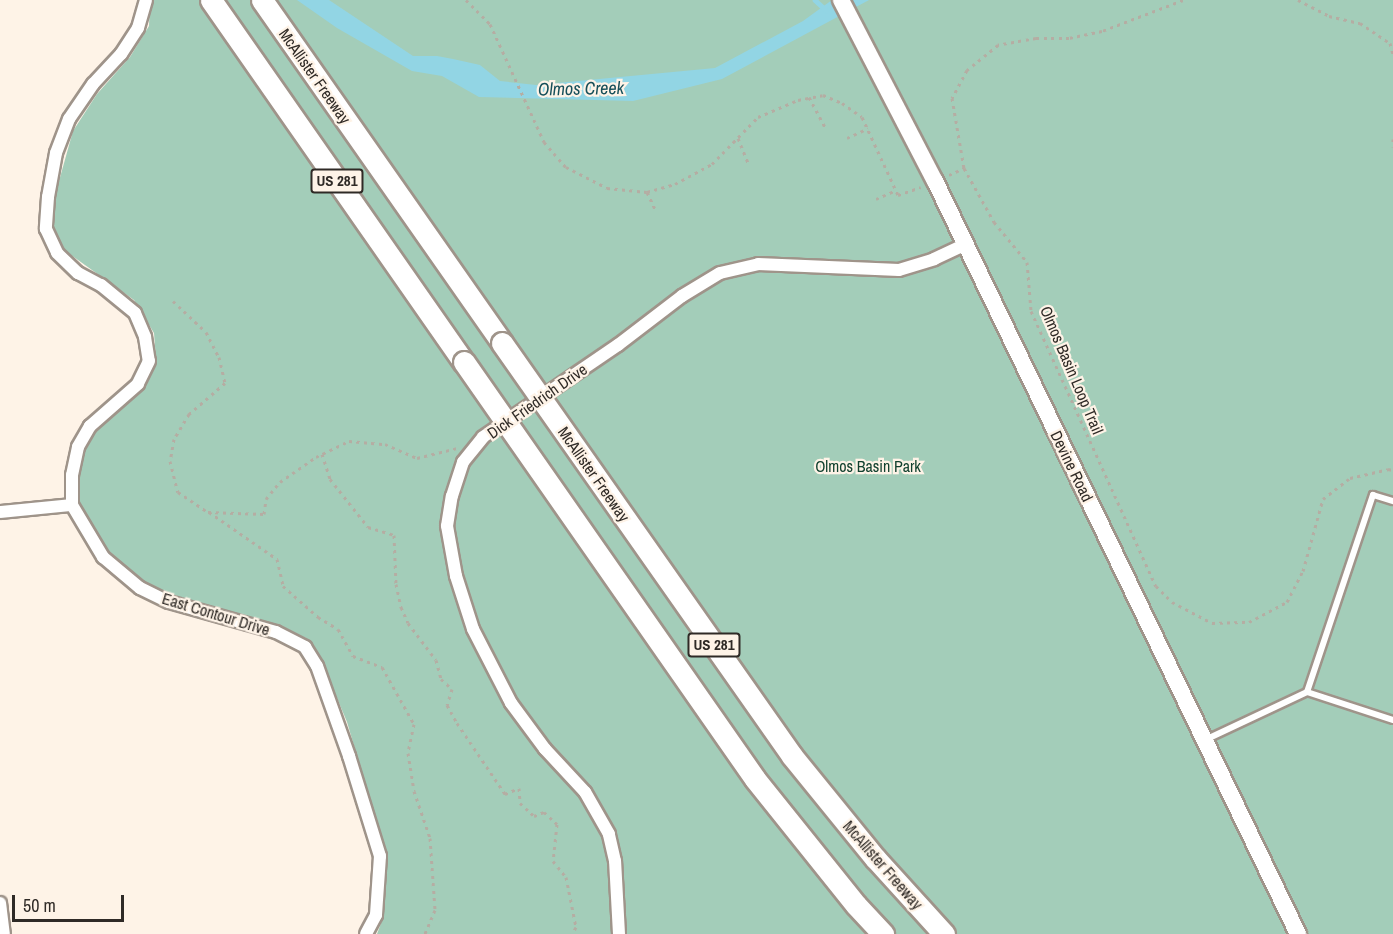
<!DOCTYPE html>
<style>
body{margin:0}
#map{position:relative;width:1393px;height:934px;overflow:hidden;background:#fef3e7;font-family:"Archivo Narrow",sans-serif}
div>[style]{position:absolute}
.green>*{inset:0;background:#a3cdb9}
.water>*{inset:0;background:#92d5e4}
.stream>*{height:4.5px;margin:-2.25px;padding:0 2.25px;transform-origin:2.25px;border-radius:2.25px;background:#92d5e4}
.path>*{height:3px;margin-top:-1.5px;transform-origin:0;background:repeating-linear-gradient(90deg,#b5ada3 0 3px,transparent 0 7.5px)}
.roads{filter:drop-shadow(2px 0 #9f948a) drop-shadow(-2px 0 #9f948a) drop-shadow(0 2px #9f948a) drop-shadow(0 -2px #9f948a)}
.lane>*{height:6px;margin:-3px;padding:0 3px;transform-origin:3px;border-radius:3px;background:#fff}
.street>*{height:12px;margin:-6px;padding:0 6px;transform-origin:6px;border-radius:6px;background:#fff}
.secondary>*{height:16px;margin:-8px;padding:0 8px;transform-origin:8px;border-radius:8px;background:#fff}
.highway>*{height:21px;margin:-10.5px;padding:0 10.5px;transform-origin:10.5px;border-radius:10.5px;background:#fff}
.bridges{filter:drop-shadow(2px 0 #9f948a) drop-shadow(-2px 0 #9f948a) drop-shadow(0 2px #9f948a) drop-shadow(0 -2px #9f948a)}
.highway-bridge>*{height:21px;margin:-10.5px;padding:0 10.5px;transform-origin:10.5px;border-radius:10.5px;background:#fff}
span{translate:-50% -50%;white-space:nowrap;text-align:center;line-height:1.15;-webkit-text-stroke:4.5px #fef3e7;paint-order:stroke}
.shield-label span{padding:2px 4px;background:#fef3e7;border:2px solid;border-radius:4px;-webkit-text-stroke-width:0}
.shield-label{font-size:15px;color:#2f2a26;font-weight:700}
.street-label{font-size:16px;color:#2f2a26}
.park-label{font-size:16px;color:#11412f}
.water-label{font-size:18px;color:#164f5a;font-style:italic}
.scale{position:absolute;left:12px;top:895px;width:112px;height:27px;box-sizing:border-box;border:3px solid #2f2a26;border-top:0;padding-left:8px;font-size:18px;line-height:21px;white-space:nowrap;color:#2f2a26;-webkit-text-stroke:4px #fef3e7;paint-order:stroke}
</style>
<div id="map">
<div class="green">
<i style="clip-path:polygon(150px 0,1393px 0,1393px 934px,377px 934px,384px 915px,383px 844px,347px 722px,322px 662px,306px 638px,274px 625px,196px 603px,153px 587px,130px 575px,98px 543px,79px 504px,77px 471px,82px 449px,98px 427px,129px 400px,156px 360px,154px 333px,134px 300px,64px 250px,53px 229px,54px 199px,73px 131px,97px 94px,130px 57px,149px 26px)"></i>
</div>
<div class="water">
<i style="clip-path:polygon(297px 0,329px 0,413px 56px,437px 56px,453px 59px,480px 65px,500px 81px,536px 85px,715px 68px,803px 21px,832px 0,869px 0,722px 79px,633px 101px,479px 97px,442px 76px,412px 71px,337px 28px)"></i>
</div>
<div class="stream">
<i style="left:815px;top:0;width:15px;rotate:42deg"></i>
</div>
<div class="path">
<i style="left:466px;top:0;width:34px;rotate:45deg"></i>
<i style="left:490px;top:24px;width:130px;rotate:65.4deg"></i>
<i style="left:544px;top:142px;width:33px;rotate:49deg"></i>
<i style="left:566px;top:167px;width:46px;rotate:27.1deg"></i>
<i style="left:607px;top:188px;width:40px;rotate:5.7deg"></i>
<i style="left:647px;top:192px;width:29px;rotate:-16deg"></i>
<i style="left:675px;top:184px;width:42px;rotate:-28.4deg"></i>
<i style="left:712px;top:164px;width:66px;rotate:-45.6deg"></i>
<i style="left:758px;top:117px;width:43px;rotate:-23deg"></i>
<i style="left:798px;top:100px;width:25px;rotate:-11deg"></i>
<i style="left:823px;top:95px;width:21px;rotate:23deg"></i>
<i style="left:842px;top:103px;width:24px;rotate:35deg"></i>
<i style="left:862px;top:117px;width:86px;rotate:65.2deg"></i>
<i style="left:898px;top:195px;width:24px;rotate:-19deg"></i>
<i style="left:1183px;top:0;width:87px;rotate:159.1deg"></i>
<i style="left:1102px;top:31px;width:34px;rotate:168deg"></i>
<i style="left:1069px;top:38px;width:33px;rotate:180deg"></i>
<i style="left:1036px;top:38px;width:39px;rotate:170deg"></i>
<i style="left:998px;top:45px;width:40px;rotate:141deg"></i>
<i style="left:967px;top:70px;width:32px;rotate:118deg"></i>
<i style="left:952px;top:98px;width:71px;rotate:80.3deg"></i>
<i style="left:964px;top:168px;width:62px;rotate:60.9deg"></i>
<i style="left:994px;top:222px;width:52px;rotate:50.5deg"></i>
<i style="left:1027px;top:262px;width:49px;rotate:85.3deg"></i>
<i style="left:1031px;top:311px;width:302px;rotate:65.6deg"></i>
<i style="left:1156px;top:586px;width:23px;rotate:45deg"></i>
<i style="left:1172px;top:602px;width:45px;rotate:27.7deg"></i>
<i style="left:1212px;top:623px;width:37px;rotate:-2deg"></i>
<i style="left:1249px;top:622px;width:43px;rotate:-27.8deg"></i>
<i style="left:1287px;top:602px;width:35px;rotate:-63deg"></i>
<i style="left:1303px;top:571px;width:75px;rotate:-74.5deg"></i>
<i style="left:1323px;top:499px;width:34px;rotate:-38deg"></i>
<i style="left:1350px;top:478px;width:39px;rotate:-13deg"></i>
<i style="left:1388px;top:469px;width:5px;rotate:11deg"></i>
<i style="left:1298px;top:0;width:35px;rotate:27deg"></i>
<i style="left:1329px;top:16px;width:32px;rotate:13deg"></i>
<i style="left:1360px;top:23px;width:36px;rotate:34deg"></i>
<i style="left:1390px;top:43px;width:11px;rotate:75deg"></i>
<i style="left:809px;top:97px;width:36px;rotate:62deg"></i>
<i style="left:738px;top:138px;width:29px;rotate:68deg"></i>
<i style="left:847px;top:138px;width:23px;rotate:-25deg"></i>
<i style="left:1393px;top:139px;width:8px;rotate:90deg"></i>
<i style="left:949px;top:175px;width:17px;rotate:-25deg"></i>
<i style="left:647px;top:192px;width:19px;rotate:65deg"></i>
<i style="left:876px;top:199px;width:22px;rotate:-24deg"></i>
<i style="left:173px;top:301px;width:45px;rotate:43.2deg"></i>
<i style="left:206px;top:332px;width:28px;rotate:63deg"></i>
<i style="left:219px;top:357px;width:27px;rotate:77deg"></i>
<i style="left:225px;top:383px;width:48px;rotate:139.3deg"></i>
<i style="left:189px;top:414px;width:29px;rotate:121deg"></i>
<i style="left:174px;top:439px;width:22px;rotate:100deg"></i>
<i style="left:170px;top:461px;width:32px;rotate:76deg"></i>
<i style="left:178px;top:492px;width:36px;rotate:34deg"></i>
<i style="left:208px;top:512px;width:56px;rotate:2deg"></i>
<i style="left:264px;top:514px;width:15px;rotate:-82deg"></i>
<i style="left:266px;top:499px;width:22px;rotate:-51deg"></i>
<i style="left:280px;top:482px;width:44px;rotate:-34.8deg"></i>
<i style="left:316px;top:457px;width:37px;rotate:-26deg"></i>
<i style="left:349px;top:441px;width:36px;rotate:5deg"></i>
<i style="left:385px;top:444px;width:35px;rotate:24deg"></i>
<i style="left:417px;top:458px;width:41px;rotate:-14deg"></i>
<i style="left:322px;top:454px;width:26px;rotate:72deg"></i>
<i style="left:330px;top:479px;width:61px;rotate:51.6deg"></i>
<i style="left:368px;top:527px;width:27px;rotate:17deg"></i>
<i style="left:394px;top:535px;width:49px;rotate:87.7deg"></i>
<i style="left:396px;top:584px;width:24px;rotate:78deg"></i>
<i style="left:401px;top:607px;width:17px;rotate:66deg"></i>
<i style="left:408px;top:623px;width:46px;rotate:52.9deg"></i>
<i style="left:436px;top:660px;width:20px;rotate:75deg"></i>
<i style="left:441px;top:679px;width:15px;rotate:42deg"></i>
<i style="left:452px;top:689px;width:17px;rotate:107deg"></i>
<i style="left:447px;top:705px;width:21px;rotate:61deg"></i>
<i style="left:457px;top:723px;width:86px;rotate:55.9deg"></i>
<i style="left:505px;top:794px;width:15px;rotate:-23deg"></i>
<i style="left:519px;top:788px;width:15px;rotate:86deg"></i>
<i style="left:520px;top:803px;width:19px;rotate:43deg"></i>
<i style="left:534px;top:816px;width:11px;rotate:-22deg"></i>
<i style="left:544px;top:812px;width:18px;rotate:43deg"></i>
<i style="left:557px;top:824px;width:37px;rotate:96deg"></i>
<i style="left:553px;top:861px;width:21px;rotate:51deg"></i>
<i style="left:566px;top:877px;width:51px;rotate:78.7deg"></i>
<i style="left:576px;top:927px;width:8px;rotate:120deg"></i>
<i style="left:209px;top:512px;width:83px;rotate:34.7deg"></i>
<i style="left:277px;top:559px;width:28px;rotate:77deg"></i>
<i style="left:283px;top:586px;width:47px;rotate:41.5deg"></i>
<i style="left:318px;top:617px;width:23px;rotate:31deg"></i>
<i style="left:338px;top:629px;width:31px;rotate:61deg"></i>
<i style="left:353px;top:656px;width:31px;rotate:21deg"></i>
<i style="left:382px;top:667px;width:65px;rotate:60.7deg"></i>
<i style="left:414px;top:724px;width:30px;rotate:102deg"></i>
<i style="left:408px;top:753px;width:38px;rotate:81deg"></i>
<i style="left:414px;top:791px;width:50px;rotate:71.2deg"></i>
<i style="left:430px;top:838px;width:72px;rotate:86deg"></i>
<i style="left:435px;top:910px;width:26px;rotate:113deg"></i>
</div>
<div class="roads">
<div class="lane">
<i style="left:1307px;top:692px;width:208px;rotate:-71.5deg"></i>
<i style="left:1373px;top:495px;width:21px;rotate:17deg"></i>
<i style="left:1207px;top:739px;width:110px;rotate:-25.2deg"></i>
<i style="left:1307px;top:692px;width:90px;rotate:18deg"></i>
</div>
<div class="street">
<i style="left:146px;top:0;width:29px;rotate:106deg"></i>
<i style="left:138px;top:28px;width:31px;rotate:123deg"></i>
<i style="left:121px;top:54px;width:41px;rotate:133deg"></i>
<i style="left:93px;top:84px;width:42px;rotate:124.4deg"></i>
<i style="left:69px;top:119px;width:36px;rotate:111deg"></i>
<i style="left:56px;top:153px;width:45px;rotate:100.3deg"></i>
<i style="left:48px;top:197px;width:32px;rotate:94deg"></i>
<i style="left:46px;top:229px;width:26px;rotate:65deg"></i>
<i style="left:57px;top:253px;width:29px;rotate:44deg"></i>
<i style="left:78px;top:273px;width:26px;rotate:28deg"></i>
<i style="left:101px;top:285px;width:44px;rotate:39.5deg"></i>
<i style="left:135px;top:313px;width:26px;rotate:67deg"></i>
<i style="left:145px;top:337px;width:24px;rotate:81deg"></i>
<i style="left:149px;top:361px;width:25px;rotate:116deg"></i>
<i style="left:138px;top:384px;width:64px;rotate:138.8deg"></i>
<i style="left:90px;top:426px;width:24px;rotate:120deg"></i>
<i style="left:78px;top:447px;width:29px;rotate:102deg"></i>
<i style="left:72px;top:475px;width:30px;rotate:90deg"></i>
<i style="left:72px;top:505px;width:61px;rotate:59.2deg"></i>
<i style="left:103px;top:557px;width:48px;rotate:40deg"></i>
<i style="left:140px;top:588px;width:32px;rotate:26deg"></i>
<i style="left:169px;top:602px;width:111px;rotate:15.7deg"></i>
<i style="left:276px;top:632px;width:33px;rotate:27deg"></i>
<i style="left:305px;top:647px;width:22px;rotate:58deg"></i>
<i style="left:317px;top:666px;width:96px;rotate:70.4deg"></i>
<i style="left:349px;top:756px;width:105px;rotate:72.8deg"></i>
<i style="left:380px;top:856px;width:59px;rotate:93.9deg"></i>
<i style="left:376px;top:915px;width:21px;rotate:118deg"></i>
<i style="left:0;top:512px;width:72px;rotate:-5.6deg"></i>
<i style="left:0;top:903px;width:31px;rotate:83deg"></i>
<i style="left:619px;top:934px;width:73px;rotate:-93.1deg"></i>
<i style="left:615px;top:861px;width:28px;rotate:-103deg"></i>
<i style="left:609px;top:834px;width:48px;rotate:-119.7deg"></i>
<i style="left:585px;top:792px;width:59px;rotate:-132.9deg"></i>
<i style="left:545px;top:749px;width:57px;rotate:-126.5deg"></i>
<i style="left:511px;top:703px;width:83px;rotate:-117.2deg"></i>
<i style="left:473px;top:629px;width:56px;rotate:-107.8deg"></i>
<i style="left:456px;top:576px;width:51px;rotate:-100.2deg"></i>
<i style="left:447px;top:526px;width:30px;rotate:-81deg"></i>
<i style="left:452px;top:496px;width:36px;rotate:-72deg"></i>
<i style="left:463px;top:462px;width:32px;rotate:-51deg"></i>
<i style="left:483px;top:437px;width:163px;rotate:-34.3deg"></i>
<i style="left:618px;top:345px;width:81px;rotate:-37.4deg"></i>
<i style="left:682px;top:296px;width:44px;rotate:-31.2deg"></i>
<i style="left:720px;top:273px;width:39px;rotate:-13deg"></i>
<i style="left:758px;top:264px;width:141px;rotate:2.4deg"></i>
<i style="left:899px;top:270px;width:37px;rotate:-17deg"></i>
<i style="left:934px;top:259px;width:33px;rotate:-25deg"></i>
</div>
<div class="secondary">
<i style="left:841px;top:0;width:204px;rotate:62.6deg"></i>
<i style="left:935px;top:181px;width:836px;rotate:64.26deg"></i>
</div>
<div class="highway">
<i style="left:211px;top:0;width:442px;rotate:55.1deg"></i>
<i style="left:262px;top:0;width:419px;rotate:55deg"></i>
</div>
</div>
<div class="bridges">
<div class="highway-bridge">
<i style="left:502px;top:343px;width:505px;rotate:54.92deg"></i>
<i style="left:792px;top:756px;width:132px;rotate:50.9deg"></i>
<i style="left:875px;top:858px;width:103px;rotate:47.8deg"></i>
<i style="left:464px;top:362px;width:508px;rotate:55.09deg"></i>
<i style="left:755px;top:779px;width:161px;rotate:51.3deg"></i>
<i style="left:856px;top:905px;width:40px;rotate:47deg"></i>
</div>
</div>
<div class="shield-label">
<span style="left:337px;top:181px">US 281</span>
<span style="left:714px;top:645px">US 281</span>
</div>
<div class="street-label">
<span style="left:315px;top:76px;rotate:55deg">McAllister Freeway</span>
<span style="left:1072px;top:370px;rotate:67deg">Olmos Basin Loop Trail</span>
<span style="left:537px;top:401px;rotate:-35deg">Dick Friedrich Drive</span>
<span style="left:1072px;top:466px;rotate:64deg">Devine Road</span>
<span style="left:594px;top:474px;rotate:55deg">McAllister Freeway</span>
<span style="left:216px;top:614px;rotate:17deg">East Contour Drive</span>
<span style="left:883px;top:865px;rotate:49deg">McAllister Freeway</span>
</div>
<div class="park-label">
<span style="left:868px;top:466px">Olmos Basin Park</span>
</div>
<div class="water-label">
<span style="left:581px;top:89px;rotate:-1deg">Olmos Creek</span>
</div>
<div class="scale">50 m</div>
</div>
